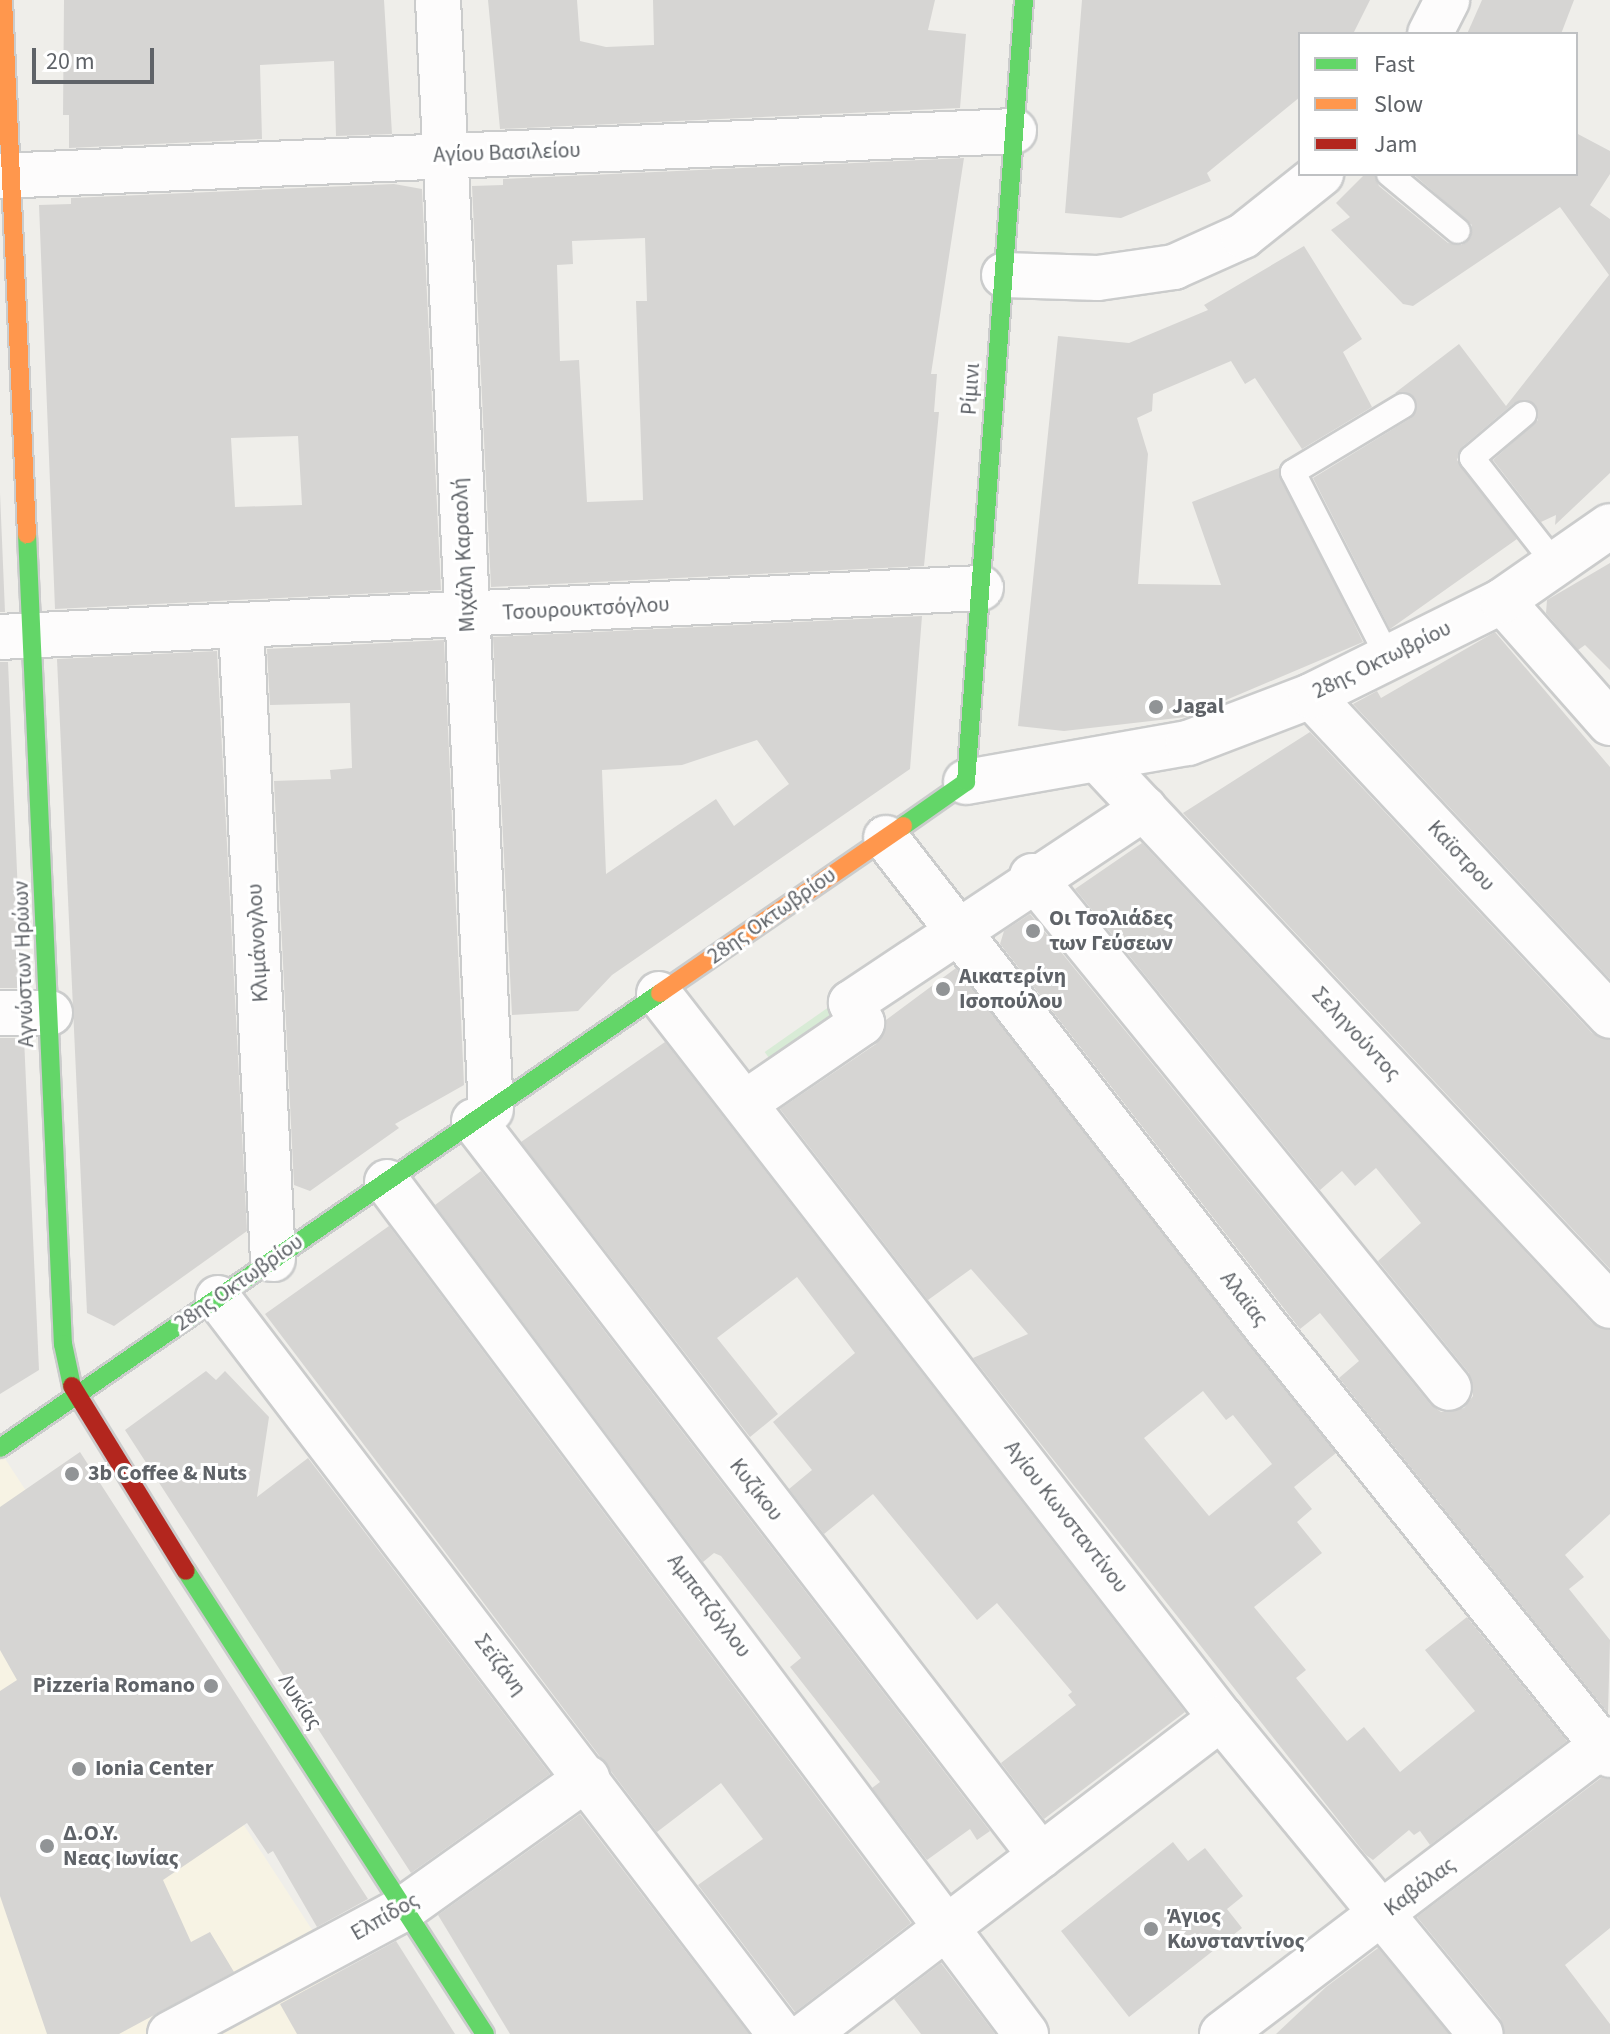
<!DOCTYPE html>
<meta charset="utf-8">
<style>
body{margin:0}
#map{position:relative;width:1610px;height:2034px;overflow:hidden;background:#efeeea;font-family:"Source Sans 3",sans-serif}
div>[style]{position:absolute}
.commercial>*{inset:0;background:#f7f3e4}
.green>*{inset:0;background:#d8ebd6;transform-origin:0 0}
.building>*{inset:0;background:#d6d5d3}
.roads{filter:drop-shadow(2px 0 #cbcccc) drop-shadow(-2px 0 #cbcccc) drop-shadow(0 2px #cbcccc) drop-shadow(0 -2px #cbcccc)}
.lane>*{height:24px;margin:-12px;padding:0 12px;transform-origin:12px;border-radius:12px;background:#fdfcfc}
.street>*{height:44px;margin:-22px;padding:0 22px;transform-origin:22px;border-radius:22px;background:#fdfcfc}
.fast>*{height:18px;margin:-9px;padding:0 9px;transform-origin:9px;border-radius:9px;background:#63d668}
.slow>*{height:18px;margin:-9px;padding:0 9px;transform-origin:9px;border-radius:9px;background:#ff974d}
.jam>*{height:18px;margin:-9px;padding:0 9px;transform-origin:9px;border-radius:9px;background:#b3261e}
.dots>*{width:22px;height:22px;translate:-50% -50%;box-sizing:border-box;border:4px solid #fff;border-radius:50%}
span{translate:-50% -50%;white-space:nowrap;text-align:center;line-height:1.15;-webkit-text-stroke:6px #fff;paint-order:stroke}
.street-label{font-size:22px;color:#5f6368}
.poi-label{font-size:22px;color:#5f6368;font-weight:700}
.left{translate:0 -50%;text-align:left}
.right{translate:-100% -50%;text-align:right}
.legend{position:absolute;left:1298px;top:32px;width:280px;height:144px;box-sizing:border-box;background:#fff;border:2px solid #bfc1c3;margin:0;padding:10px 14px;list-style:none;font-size:24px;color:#5f6368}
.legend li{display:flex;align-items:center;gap:16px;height:40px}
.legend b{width:40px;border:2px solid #bfc1c3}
.scale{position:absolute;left:32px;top:48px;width:122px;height:36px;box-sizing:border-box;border:4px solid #5f6368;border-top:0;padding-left:10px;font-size:24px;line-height:28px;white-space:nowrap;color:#5f6368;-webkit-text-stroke:6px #fff;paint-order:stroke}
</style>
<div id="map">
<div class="commercial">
<i style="clip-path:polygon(0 1451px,380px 2034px,0 2034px)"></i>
</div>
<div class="green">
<i style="left:836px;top:1002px;width:28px;height:87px;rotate:55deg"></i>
</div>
<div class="building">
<i style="clip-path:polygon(64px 0,384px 0,392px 134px,336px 136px,334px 61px,260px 65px,262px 139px,69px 148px,69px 115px,63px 115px)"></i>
<i style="clip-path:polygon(488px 0,577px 0,580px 41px,606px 47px,654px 45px,653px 0,935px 0,928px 30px,966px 34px,960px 108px,500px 129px)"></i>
<i style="clip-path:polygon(1082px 0,1370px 0,1353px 34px,1300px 34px,1300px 97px,1207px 173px,1211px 181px,1121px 218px,1065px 213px)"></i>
<i style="clip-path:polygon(1482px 0,1574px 0,1561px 34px,1467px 34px)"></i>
<i style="clip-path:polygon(1576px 133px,1610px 151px,1610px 174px,1590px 205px,1610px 219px,1610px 473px,1555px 525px,1556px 515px,1541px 522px,1493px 460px,1538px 420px,1535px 404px,1514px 403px,1462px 447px,1457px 460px,1517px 539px,1390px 629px,1313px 478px,1411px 418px,1415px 398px,1395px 393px,1459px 344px,1506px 406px,1609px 275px,1560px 207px,1413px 306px,1403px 304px,1331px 230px,1350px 217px,1336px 203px,1365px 174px,1374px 174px,1379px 186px,1448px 243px,1462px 245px,1472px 225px,1413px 174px,1576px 174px)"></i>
<i style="clip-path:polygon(evenodd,964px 158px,931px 374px,937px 374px,934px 412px,939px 412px,924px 566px,491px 587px,472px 186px,503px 185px,503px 179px,964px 158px,645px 238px,647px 301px,636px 301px,643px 500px,587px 502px,579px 360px,560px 361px,557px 265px,573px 264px,572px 241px,645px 238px)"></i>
<i style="clip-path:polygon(evenodd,394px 184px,422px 189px,441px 590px,55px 609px,39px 205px,71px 204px,71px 198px,394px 184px,298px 436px,302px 505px,235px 507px,231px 438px,298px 436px)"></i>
<i style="clip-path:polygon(1304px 246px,1362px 339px,1343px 352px,1372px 407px,1302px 449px,1255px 378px,1245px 384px,1231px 361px,1153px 394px,1152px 411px,1137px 418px,1148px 454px,1138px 584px,1221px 585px,1192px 502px,1279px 468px,1363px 642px,1186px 717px,1064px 731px,1018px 726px,1058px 336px,1129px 343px,1208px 310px,1204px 305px)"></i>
<i style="clip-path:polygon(0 493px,5px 612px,0 612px)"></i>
<i style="clip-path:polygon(1610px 563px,1610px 670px,1585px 645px,1578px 650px,1546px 613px,1547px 600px)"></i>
<i style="clip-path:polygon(evenodd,922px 616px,910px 769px,612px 975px,578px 1011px,512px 1015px,493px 637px,922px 616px,757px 740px,789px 784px,734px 826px,716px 799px,606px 874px,602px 770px,682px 765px,757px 740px)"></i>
<i style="clip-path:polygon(1495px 632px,1610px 767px,1610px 979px,1353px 704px,1377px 691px,1381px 698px)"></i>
<i style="clip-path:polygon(444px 640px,464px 1085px,395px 1124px,399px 1128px,310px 1191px,294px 1185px,274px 781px,331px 779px,330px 770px,352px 768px,350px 703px,270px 705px,267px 649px)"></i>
<i style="clip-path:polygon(217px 651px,247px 1231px,114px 1326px,87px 1313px,57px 659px)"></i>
<i style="clip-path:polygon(0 662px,8px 662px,22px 988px,0 988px)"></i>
<i style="clip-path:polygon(1310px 732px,1592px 1033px,1610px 1040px,1610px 1269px,1183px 813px)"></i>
<i style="clip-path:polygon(1142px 843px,1592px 1323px,1610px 1330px,1610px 1514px,1565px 1555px,1584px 1577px,1569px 1589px,1610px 1640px,1608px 1713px,1339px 1378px,1359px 1361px,1320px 1313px,1300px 1329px,1000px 944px,1004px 931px,1030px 914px,1430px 1404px,1441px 1412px,1464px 1408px,1473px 1396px,1469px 1373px,1378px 1261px,1421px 1223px,1376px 1168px,1355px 1186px,1342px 1171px,1320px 1190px,1075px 889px)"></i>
<i style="clip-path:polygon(evenodd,956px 968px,1336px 1453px,1294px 1487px,1312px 1509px,1297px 1522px,1322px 1553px,1254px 1607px,1306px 1670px,1296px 1678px,1347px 1741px,1364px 1727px,1400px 1772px,1475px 1711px,1425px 1650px,1467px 1617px,1567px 1741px,1430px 1845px,1420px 1831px,1414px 1835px,1409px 1830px,1373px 1860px,1366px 1855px,973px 1358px,1028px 1334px,971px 1269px,928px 1300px,780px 1109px,876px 1044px,886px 1020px,956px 968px,1203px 1391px,1226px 1420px,1233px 1415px,1272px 1464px,1209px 1516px,1144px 1438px,1203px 1391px)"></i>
<i style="clip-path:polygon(0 1038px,24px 1038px,39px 1370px,0 1394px)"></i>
<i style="clip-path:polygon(665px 1042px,1185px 1712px,1044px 1819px,1001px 1763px,1076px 1705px,1068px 1695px,1072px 1692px,997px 1603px,977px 1620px,873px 1494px,824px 1534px,789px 1489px,812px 1470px,773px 1422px,855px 1353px,797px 1277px,717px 1338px,778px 1414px,750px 1437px,521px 1142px)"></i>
<i style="clip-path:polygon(481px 1171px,990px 1831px,977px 1840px,970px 1829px,927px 1860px,872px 1788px,880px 1782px,790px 1667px,801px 1658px,721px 1556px,714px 1553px,703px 1562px,435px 1205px)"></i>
<i style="clip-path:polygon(389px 1226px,911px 1923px,795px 2012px,698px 1885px,763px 1839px,721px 1783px,657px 1832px,265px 1314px)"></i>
<i style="clip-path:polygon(206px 1371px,216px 1380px,225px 1371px,269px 1417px,257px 1497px,308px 1458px,550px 1774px,411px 1873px,125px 1430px)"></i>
<i style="clip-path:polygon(80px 1452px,368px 1899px,317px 1927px,273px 1851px,268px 1854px,247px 1823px,163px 1880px,191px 1942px,210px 1932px,234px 1972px,119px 2034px,47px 2034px,0 1896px,0 1691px,17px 1680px,0 1650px,0 1507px)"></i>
<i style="clip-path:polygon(1601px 1778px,1610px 1779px,1610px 1928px,1565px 1965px,1610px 2024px,1610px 2034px,1505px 2034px,1500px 2018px,1417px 1917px)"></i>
<i style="clip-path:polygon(580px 1814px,749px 2034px,510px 2034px,438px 1915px)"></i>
<i style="clip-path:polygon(1173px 1842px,1188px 1861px,1205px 1848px,1243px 1896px,1227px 1909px,1242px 1928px,1129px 2017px,1061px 1931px)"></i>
<i style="clip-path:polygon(396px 1941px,455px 2034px,297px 2034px,280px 2004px)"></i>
<i style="clip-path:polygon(1378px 1948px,1449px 2034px,1276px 2034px,1326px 1987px)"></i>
<i style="clip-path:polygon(941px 1963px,995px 2034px,921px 2034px,894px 1999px)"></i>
</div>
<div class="roads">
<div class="lane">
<i style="left:1389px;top:174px;width:89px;rotate:39.6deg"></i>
<i style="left:1524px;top:414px;width:68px;rotate:139.8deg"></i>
<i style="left:1472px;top:458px;width:135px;rotate:51.9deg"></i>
<i style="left:1389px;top:659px;width:210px;rotate:-117.2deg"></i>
<i style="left:1293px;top:472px;width:128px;rotate:-31deg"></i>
</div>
<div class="street">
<i style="left:438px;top:0;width:1111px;rotate:87.27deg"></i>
<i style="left:1430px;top:34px;width:38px;rotate:-63deg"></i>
<i style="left:0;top:176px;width:1015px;rotate:-2.54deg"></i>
<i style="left:1004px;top:275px;width:94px;rotate:1.8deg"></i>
<i style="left:1098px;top:278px;width:77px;rotate:-8.2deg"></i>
<i style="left:1174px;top:267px;width:76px;rotate:-24.2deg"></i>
<i style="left:1243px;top:236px;width:100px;rotate:-38.5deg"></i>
<i style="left:1502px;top:601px;width:163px;rotate:48.5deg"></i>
<i style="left:241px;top:626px;width:634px;rotate:87.11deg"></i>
<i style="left:0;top:637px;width:982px;rotate:-2.86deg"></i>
<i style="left:1311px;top:696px;width:438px;rotate:46.9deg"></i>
<i style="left:1101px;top:763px;width:744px;rotate:46.85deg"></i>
<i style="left:966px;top:782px;width:225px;rotate:-10deg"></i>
<i style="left:1188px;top:743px;width:132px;rotate:-20.9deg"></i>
<i style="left:1311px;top:696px;width:213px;rotate:-26.4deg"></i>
<i style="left:1502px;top:601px;width:131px;rotate:-34.8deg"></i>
<i style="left:886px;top:838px;width:619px;rotate:52.15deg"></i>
<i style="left:1266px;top:1327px;width:549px;rotate:51.21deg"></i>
<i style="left:1032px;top:876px;width:660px;rotate:50.84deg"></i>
<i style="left:659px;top:994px;width:917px;rotate:52.18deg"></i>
<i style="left:1221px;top:1718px;width:409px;rotate:50.6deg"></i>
<i style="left:0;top:1013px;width:50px"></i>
<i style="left:745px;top:1103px;width:142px;rotate:-34.4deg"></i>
<i style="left:862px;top:1023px;width:23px;rotate:-119deg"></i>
<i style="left:851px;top:1003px;width:352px;rotate:-33.6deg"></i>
<i style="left:474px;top:1121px;width:928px;rotate:52.35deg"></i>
<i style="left:387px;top:1182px;width:1065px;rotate:53.13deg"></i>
<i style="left:218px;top:1298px;width:926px;rotate:52.64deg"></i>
<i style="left:170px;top:2034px;width:267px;rotate:-28.2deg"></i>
<i style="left:405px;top:1908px;width:224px;rotate:-35.5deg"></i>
<i style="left:807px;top:2034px;width:521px;rotate:-37.35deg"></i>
<i style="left:1222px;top:2034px;width:487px;rotate:-37.2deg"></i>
</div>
<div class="fast">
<i style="left:27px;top:534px;width:811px;rotate:87.46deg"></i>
<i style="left:63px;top:1344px;width:43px;rotate:77.9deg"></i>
<i style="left:903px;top:826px;width:77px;rotate:-34.9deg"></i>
<i style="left:966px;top:782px;width:784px;rotate:-85.76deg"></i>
<i style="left:0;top:1448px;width:802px;rotate:-34.58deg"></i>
<i style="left:186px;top:1571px;width:551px;rotate:57.15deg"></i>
</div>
<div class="slow">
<i style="left:3px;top:0;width:535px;rotate:87.43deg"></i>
<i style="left:660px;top:993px;width:295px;rotate:-34.5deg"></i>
</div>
<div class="jam">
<i style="left:72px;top:1386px;width:217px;rotate:58.4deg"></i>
</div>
</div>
<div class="dots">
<i style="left:1156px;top:707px;background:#919496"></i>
<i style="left:1033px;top:931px;background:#919496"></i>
<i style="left:943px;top:989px;background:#919496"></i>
<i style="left:72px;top:1474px;background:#919496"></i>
<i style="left:211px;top:1686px;background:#919496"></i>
<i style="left:79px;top:1769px;background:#919496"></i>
<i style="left:47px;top:1846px;background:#919496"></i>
<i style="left:1151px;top:1929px;background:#919496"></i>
</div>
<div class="street-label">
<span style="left:507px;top:153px;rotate:-2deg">Αγίου Βασιλείου</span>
<span style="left:971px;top:389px;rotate:-86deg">Ρίμινι</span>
<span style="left:464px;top:555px;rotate:-93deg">Μιχάλη Καραολή</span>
<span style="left:586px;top:609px;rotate:-3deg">Τσουρουκτσόγλου</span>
<span style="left:1382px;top:660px;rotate:-26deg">28ης Οκτωβρίου</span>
<span style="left:1461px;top:856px;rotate:47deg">Καϊστρου</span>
<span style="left:772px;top:916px;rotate:-35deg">28ης Οκτωβρίου</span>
<span style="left:258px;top:943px;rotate:-93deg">Κλιμάνογλου</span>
<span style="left:24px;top:964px;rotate:-92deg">Αγνώστων Ηρώων</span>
<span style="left:1356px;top:1034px;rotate:47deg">Σεληνούντος</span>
<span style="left:239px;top:1283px;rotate:-35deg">28ης Οκτωβρίου</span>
<span style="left:1244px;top:1299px;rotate:52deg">Αλαϊας</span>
<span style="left:756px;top:1490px;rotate:52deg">Κυζίκου</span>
<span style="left:1066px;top:1517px;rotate:52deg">Αγίου Κωνσταντίνου</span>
<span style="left:709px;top:1606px;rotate:53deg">Αμπατζόγλου</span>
<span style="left:500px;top:1665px;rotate:53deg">Σεϊζάνη</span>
<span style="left:300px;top:1702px;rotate:57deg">Λυκίας</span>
<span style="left:1420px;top:1887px;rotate:-37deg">Καβάλας</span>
<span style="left:385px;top:1917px;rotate:-30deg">Ελπίδος</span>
</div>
<div class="poi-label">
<span class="left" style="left:1172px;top:707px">Jagal</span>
<span class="left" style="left:1049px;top:931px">Οι Τσολιάδες<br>των Γεύσεων</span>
<span class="left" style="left:959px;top:989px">Αικατερίνη<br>Ισοπούλου</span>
<span class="left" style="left:88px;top:1474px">3b Coffee &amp; Nuts</span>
<span class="right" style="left:195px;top:1686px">Pizzeria Romano</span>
<span class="left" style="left:95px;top:1769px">Ionia Center</span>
<span class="left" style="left:63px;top:1846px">Δ.Ο.Υ.<br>Νεας Ιωνίας</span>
<span class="left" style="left:1167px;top:1929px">Άγιος<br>Κωνσταντίνος</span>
</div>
<ul class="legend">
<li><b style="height:10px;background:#63d668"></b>Fast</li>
<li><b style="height:10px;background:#ff974d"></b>Slow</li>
<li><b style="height:10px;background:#b3261e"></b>Jam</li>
</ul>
<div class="scale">20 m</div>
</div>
